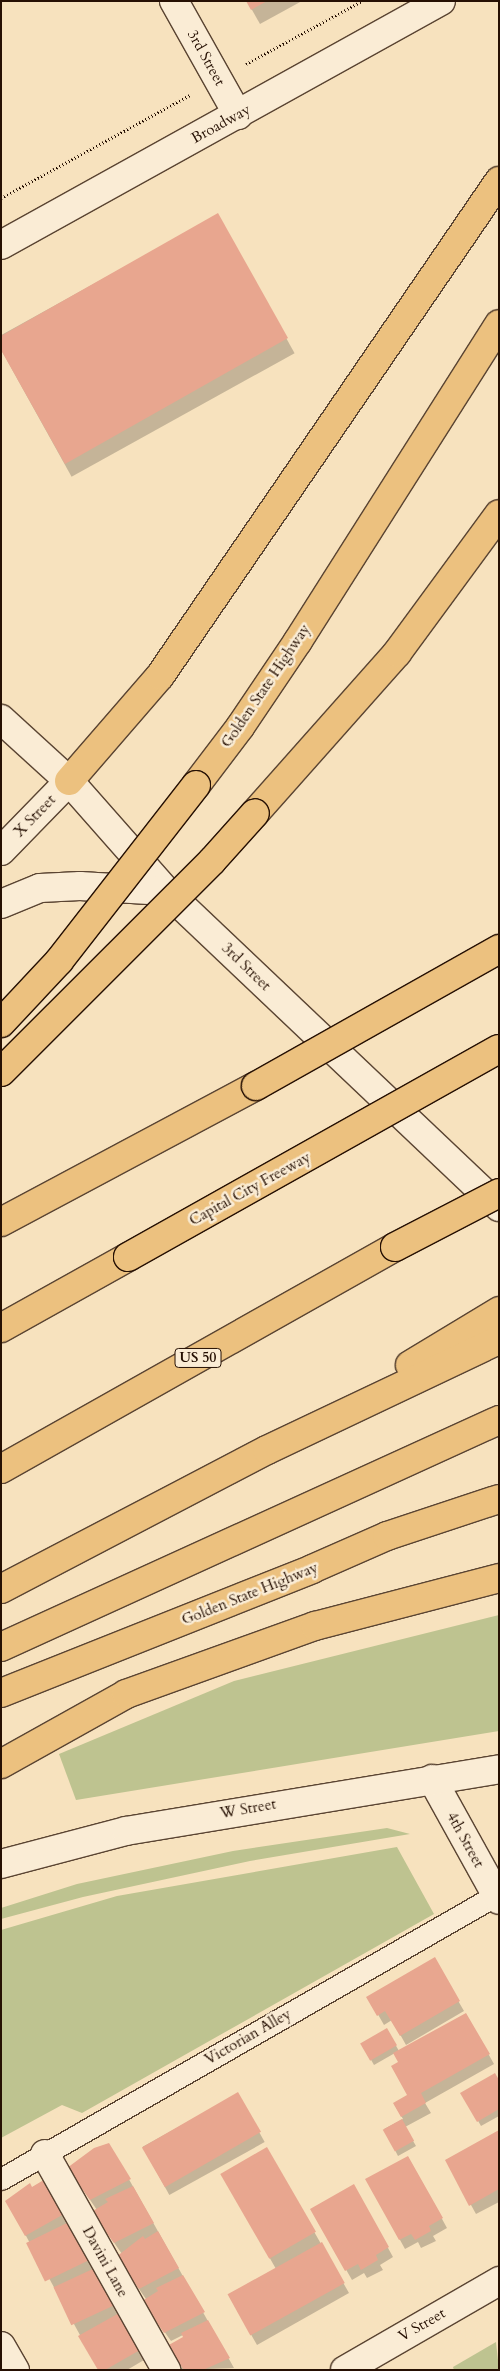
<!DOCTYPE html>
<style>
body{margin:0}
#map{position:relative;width:500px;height:2371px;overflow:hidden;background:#f7e2be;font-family:Cardo,serif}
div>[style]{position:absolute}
.green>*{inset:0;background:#bec390}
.shadow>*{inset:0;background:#0003;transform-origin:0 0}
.building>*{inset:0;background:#e8a68f;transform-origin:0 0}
.path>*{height:3px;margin-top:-1.5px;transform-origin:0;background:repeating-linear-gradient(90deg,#261003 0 1px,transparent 0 3.5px)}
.roads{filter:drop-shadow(1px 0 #5a4432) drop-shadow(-1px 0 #5a4432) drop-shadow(0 1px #5a4432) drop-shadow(0 -1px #5a4432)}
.service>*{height:21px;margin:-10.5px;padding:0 10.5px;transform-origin:10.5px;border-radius:10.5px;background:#faecd5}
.minor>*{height:28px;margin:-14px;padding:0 14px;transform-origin:14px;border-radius:14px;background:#faecd5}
.tertiary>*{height:28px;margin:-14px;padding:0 14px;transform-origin:14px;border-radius:14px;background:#faecd5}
.secondary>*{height:28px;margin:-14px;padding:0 14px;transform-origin:14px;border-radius:14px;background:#faecd5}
.motorway>*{height:28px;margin:-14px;padding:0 14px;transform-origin:14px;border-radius:14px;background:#ecc17f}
.bridges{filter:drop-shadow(1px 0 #261003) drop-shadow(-1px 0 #261003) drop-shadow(0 1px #261003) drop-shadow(0 -1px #261003)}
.motorway-bridge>*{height:28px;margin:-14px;padding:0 14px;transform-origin:14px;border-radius:14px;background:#ecc17f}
span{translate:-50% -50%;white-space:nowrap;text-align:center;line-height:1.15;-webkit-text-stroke:5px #faecd5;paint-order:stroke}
.shield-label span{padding:1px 4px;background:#faecd5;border:1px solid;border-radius:4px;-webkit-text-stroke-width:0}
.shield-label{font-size:14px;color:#261003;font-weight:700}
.street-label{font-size:15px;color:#261003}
.frame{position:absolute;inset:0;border:2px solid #261003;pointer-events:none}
</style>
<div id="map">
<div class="green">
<i style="clip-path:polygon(499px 1615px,499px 1731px,76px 1800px,59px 1754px,234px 1681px)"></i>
<i style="clip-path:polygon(387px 1828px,410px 1834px,250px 1861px,83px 1897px,1px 1919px,1px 1908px,77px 1884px,233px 1851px)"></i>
<i style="clip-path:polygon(397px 1847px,434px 1914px,82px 2113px,62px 2105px,1px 2138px,1px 1930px,117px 1896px)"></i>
<i style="clip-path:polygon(496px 2342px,499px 2370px,454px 2370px,453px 2367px)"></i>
</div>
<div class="shadow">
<i style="clip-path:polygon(247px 1px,302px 1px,260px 24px)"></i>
<i style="left:218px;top:215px;width:158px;height:255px;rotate:61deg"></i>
<i style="clip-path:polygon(434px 1959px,464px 2011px,406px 2045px,392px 2020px,384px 2025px,368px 1997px)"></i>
<i style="clip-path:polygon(466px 2014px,494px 2064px,425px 2103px,431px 2113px,405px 2127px,416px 2146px,398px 2156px,384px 2129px,403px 2119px,394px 2104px,409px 2095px,400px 2062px,395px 2053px,374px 2065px,362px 2044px,387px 2030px,399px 2051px)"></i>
<i style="clip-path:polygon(499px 2082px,499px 2116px,481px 2126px,462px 2093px)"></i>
<i style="left:238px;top:2094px;width:55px;height:109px;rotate:61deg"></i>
<i style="clip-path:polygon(499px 2132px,499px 2202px,476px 2214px,446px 2160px)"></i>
<i style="clip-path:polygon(109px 2144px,135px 2190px,234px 2368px,183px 2370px,168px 2347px,185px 2338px,183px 2335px,171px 2341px,149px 2310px,146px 2299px,123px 2266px,122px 2254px,99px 2221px,97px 2210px,75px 2178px)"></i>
<i style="clip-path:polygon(267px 2149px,349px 2293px,257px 2345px,229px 2296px,276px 2269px,222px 2174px)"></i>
<i style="clip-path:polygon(408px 2157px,447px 2228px,433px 2236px,436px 2241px,421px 2248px,418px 2242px,405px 2249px,367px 2180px)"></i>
<i style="clip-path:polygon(46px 2180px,144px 2360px,127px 2370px,99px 2370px,7px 2201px)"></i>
<i style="clip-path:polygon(354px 2186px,393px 2257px,380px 2265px,383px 2270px,367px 2278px,364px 2273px,352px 2280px,312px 2210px)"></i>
</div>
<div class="building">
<i style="clip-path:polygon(246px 1px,267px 1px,251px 10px)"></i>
<i style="clip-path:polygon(218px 213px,288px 338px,65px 464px,1px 350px,1px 336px)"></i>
<i style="clip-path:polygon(435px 1957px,460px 2001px,400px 2036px,385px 2011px,377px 2016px,366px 1997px)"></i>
<i style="clip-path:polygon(466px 2013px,490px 2054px,421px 2093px,426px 2103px,401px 2117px,393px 2103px,407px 2095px,391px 2066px,398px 2062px,393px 2053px)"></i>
<i style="left:387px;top:2028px;width:20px;height:31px;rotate:60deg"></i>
<i style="clip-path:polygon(495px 2073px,499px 2080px,499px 2109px,477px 2122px,460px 2093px)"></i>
<i style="left:238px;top:2092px;width:46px;height:111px;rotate:60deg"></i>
<i style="left:402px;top:2119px;width:25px;height:22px;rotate:61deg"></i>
<i style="clip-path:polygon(499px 2130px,499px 2189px,469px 2206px,445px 2160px)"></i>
<i style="clip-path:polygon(109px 2143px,131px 2179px,90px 2200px,67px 2168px,94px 2148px)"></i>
<i style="left:267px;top:2147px;width:98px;height:54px;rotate:60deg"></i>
<i style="clip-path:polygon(408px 2156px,443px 2218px,429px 2226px,431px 2231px,415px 2240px,411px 2234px,399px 2240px,365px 2179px)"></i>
<i style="clip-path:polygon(47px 2178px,64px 2214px,25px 2236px,5px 2201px,30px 2183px,32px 2187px)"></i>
<i style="clip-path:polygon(354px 2184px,389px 2247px,376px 2255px,378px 2260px,361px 2270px,358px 2264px,345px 2271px,310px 2209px)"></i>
<i style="clip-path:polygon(133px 2186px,154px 2223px,114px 2243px,91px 2212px,108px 2202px,105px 2199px)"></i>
<i style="left:71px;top:2221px;width:43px;height:50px;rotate:64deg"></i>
<i style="clip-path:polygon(158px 2231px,179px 2268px,139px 2289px,116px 2257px,143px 2236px,145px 2239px)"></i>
<i style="left:322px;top:2242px;width:47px;height:108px;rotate:61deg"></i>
<i style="left:97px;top:2267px;width:42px;height:48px;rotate:65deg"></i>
<i style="clip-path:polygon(183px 2275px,205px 2312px,164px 2333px,142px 2301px,158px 2291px,156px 2288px)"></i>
<i style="clip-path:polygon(121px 2312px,140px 2350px,105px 2370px,98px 2370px,78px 2336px)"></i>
<i style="clip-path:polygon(208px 2320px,230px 2358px,203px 2370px,184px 2370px,167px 2346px,183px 2337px,181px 2333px)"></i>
</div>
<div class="path">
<i style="left:246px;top:64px;width:132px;rotate:-28.5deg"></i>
<i style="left:1px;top:198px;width:215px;rotate:-28.6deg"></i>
</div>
<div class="roads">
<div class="service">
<i style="left:1px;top:2179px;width:571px;rotate:-29.84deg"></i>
</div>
<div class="minor">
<i style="left:174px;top:1px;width:131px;rotate:60.7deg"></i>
<i style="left:432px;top:1779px;width:138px;rotate:61deg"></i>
<i style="left:45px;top:2154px;width:248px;rotate:60.7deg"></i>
<i style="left:345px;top:2370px;width:178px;rotate:-30deg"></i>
</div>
<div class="tertiary">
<i style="left:1px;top:245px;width:503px;rotate:-29.01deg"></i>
<i style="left:1px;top:719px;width:92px;rotate:42.4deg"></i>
<i style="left:69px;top:781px;width:147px;rotate:48.6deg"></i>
<i style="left:166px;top:891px;width:459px;rotate:43.5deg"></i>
<i style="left:1px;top:1864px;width:129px;rotate:-14.8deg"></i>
<i style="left:126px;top:1831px;width:378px;rotate:-9.4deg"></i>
<i style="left:1px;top:2346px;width:28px;rotate:60deg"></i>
</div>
<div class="secondary">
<i style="left:1px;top:851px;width:98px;rotate:-45.8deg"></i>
<i style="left:1px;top:904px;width:42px;rotate:-22.3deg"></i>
<i style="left:40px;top:888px;width:40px;rotate:-2.9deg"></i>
<i style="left:80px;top:886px;width:86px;rotate:3.3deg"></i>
</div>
<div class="motorway">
<i style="left:69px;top:781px;width:139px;rotate:-49.1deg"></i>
<i style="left:160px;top:676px;width:600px;rotate:-55.59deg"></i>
<i style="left:196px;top:785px;width:73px;rotate:-52.8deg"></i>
<i style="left:240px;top:727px;width:104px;rotate:-56deg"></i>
<i style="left:298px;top:641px;width:375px;rotate:-57.6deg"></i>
<i style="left:255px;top:813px;width:214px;rotate:-48.4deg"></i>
<i style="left:397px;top:653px;width:172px;rotate:-53.7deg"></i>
<i style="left:1px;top:1222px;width:289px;rotate:-28.1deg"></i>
<i style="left:1px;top:1328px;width:145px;rotate:-29.2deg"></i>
<i style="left:410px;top:1365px;width:104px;rotate:-31.2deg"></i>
<i style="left:1px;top:1469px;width:452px;rotate:-29.4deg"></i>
<i style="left:1px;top:1589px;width:300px;rotate:-27.6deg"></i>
<i style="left:267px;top:1450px;width:257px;rotate:-25.4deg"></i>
<i style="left:1px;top:1647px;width:547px;rotate:-24.5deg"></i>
<i style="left:1px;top:1693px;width:335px;rotate:-21.7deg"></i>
<i style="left:312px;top:1569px;width:82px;rotate:-23.7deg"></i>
<i style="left:387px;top:1536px;width:118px;rotate:-18.3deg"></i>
<i style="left:1px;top:1764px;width:143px;rotate:-29.2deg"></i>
<i style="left:126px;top:1694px;width:201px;rotate:-19.8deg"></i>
<i style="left:315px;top:1626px;width:190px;rotate:-14.6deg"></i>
</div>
</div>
<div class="bridges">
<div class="motorway-bridge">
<i style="left:1px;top:1023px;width:85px;rotate:-46.9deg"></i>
<i style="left:59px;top:961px;width:223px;rotate:-52.1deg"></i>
<i style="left:1px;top:1072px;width:298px;rotate:-45deg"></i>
<i style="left:212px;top:861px;width:64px;rotate:-48.1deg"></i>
<i style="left:256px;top:1086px;width:279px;rotate:-29.4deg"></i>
<i style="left:395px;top:1247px;width:117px;rotate:-27.4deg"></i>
<i style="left:128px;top:1257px;width:425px;rotate:-29.3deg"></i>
</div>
</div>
<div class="shield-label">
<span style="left:198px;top:1358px">US 50</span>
</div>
<div class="street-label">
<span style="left:206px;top:58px;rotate:61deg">3rd Street</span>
<span style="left:221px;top:124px;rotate:-29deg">Broadway</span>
<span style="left:266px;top:686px;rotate:-56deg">Golden State Highway</span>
<span style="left:35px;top:816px;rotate:-46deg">X Street</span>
<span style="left:246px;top:967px;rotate:44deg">3rd Street</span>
<span style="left:250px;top:1189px;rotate:-29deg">Capital City Freeway</span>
<span style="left:250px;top:1594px;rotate:-22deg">Golden State Highway</span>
<span style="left:248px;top:1809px;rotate:-10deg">W Street</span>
<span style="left:465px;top:1840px;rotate:61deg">4th Street</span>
<span style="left:248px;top:2037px;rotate:-30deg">Victorian Alley</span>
<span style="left:105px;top:2262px;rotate:61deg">Davini Lane</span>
<span style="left:422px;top:2325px;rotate:-30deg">V Street</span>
</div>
<div class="frame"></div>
</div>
